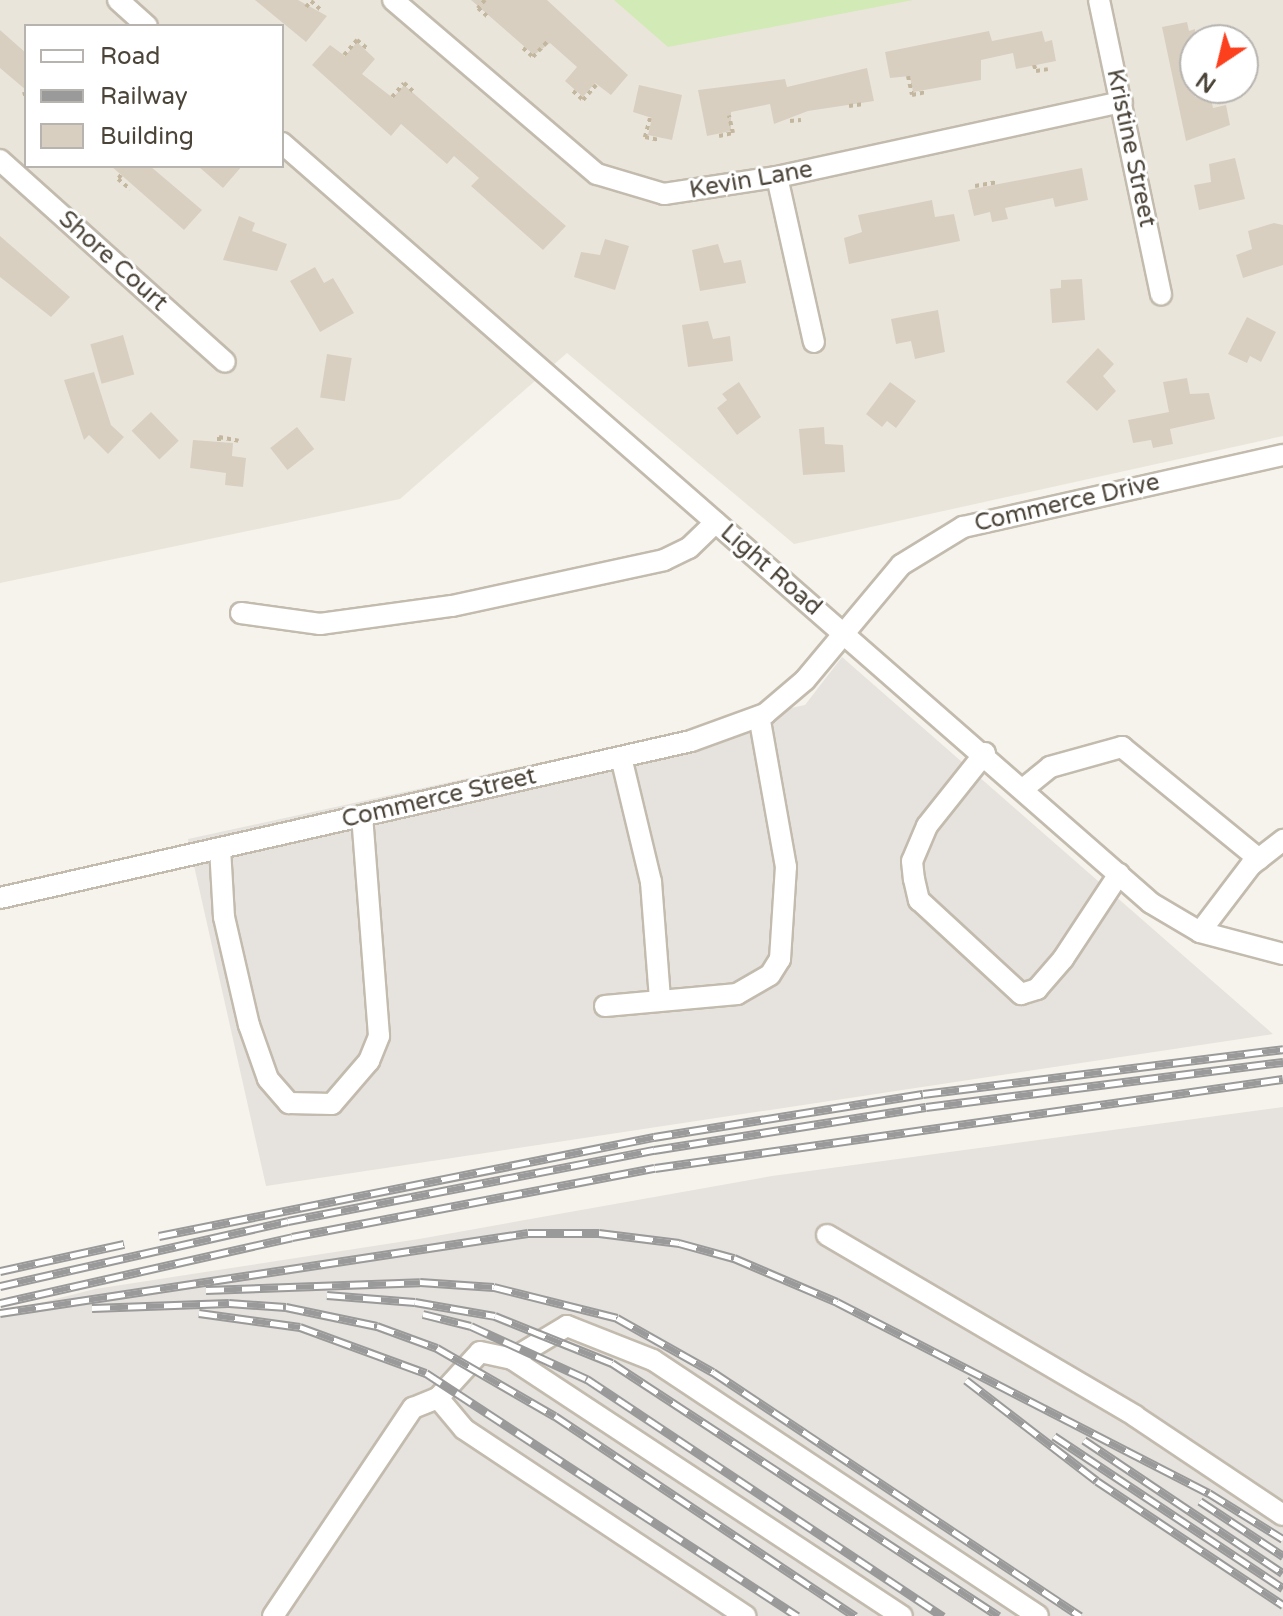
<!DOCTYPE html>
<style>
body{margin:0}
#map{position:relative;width:1283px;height:1616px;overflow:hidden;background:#f6f3ec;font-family:"Varela Round",sans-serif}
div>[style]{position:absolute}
.residential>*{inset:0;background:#eae5da}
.industrial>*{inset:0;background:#e6e2dd}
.green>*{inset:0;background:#d2eab5}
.building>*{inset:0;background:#d8cfc1;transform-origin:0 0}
.path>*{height:4px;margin-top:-2px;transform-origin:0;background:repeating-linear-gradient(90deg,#c4b79f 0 4px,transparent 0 8px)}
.roads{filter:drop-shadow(2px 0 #c2bbae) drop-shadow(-2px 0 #c2bbae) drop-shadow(0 2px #c2bbae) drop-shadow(0 -2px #c2bbae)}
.minor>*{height:20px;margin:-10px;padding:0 10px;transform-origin:10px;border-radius:10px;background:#fff}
.rail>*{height:9px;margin-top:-4.5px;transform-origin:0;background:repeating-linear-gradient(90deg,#fff 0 18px,#9a9a9a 0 36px);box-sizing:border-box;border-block:2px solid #9a9a9a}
span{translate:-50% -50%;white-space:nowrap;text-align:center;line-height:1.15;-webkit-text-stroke:6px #fff;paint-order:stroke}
.street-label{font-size:24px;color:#4b4439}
.legend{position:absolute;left:24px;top:24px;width:260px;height:144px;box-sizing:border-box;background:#fff;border:2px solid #b7b4b0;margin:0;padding:10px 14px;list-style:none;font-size:24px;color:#4b4439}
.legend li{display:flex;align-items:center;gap:16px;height:40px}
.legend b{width:40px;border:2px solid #b7b4b0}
.north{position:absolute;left:1179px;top:24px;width:80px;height:80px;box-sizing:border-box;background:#fff;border:2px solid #b7b4b0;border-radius:50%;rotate:215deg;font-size:22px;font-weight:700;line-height:32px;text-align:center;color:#4b4439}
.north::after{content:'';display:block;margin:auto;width:28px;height:36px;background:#fc3f1d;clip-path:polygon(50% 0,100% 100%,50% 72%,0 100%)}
</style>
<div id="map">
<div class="residential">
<i style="clip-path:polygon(evenodd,0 0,1283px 0,1283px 436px,794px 544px,567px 353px,400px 499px,0 583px,0 0,26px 26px,282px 26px,282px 166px,26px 166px,26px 26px,0 0,1195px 40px,1243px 40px,1243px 88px,1195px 88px,1195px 40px)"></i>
</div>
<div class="industrial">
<i style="clip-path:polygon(842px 657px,1273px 1034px,266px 1186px,188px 839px,805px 705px)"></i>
<i style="clip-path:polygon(1283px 1107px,1283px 1616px,0 1616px,0 1313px,95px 1289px,419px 1239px,772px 1176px)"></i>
</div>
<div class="green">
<i style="clip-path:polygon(614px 0,913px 0,668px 47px)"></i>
</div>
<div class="building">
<i style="clip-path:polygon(255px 0,298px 0,327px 16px,306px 42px)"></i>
<i style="clip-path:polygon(471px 0,547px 0,628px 75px,611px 95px,595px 83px,583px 97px,565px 81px,577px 67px,550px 43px,534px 55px)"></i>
<i style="clip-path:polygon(1187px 22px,1189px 31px,1195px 29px,1195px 97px,1210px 94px,1213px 108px,1226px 105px,1230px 125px,1186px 141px,1162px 27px)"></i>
<i style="clip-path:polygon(0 30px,26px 53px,26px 90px,0 68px)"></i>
<i style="clip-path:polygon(989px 31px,992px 41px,1042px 31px,1045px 42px,1052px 40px,1056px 61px,1016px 69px,1013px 53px,981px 60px,981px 80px,913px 92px,910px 76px,890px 78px,885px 52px)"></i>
<i style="clip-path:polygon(357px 42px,375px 59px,362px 74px,393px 98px,404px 85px,566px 226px,543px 250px,471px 186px,479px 178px,454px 156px,447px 164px,401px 124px,391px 136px,312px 65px,330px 45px,345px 56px)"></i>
<i style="clip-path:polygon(867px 68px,874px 101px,808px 111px,774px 124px,770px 104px,731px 112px,731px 131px,707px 136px,698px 90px,785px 79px,787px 87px)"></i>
<i style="clip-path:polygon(639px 85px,682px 95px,672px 140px,648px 135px,652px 118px,633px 112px)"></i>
<i style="clip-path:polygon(1235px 158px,1245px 199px,1199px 210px,1194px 185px,1211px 182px,1209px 164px)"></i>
<i style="clip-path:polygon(111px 166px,150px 166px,202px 210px,184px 230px)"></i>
<i style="clip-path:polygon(198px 166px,242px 166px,223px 188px)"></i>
<i style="clip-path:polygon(1082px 168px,1088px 200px,1055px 207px,1053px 198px,1005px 208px,1008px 219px,992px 222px,990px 212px,974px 216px,968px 190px)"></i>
<i style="clip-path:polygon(932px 200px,935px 217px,954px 214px,960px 241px,849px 264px,844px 238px,862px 232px,858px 215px)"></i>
<i style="clip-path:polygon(239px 216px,255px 223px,252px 231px,287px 244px,277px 271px,223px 260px)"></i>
<i style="clip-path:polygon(1274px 223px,1283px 225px,1283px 265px,1243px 278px,1236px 255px,1252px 249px,1248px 231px)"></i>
<i style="clip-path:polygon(0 236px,70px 297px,51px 317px,0 277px)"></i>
<i style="clip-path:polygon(605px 239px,629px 246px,615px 290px,574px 277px,581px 252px,600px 255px)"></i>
<i style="clip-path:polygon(718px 244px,724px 263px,741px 260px,746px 283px,700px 291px,692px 250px)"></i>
<i style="clip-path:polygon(315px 267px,324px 283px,333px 278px,354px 313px,320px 332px,290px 281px)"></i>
<i style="clip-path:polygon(1082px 279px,1085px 320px,1052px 323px,1050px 289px,1061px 288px,1061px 280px)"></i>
<i style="clip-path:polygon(938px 310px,945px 352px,915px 359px,911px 341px,896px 344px,891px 319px)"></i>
<i style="clip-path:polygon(1247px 317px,1276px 332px,1261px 362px,1250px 356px,1247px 363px,1228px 354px)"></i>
<i style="clip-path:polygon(708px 321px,713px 339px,730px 336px,733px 361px,688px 367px,682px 325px)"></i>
<i style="left:123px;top:335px;width:41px;height:34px;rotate:74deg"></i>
<i style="clip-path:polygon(1098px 348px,1114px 364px,1103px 376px,1116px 391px,1097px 411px,1066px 382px)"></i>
<i style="left:327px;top:354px;width:25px;height:44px;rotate:9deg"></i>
<i style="clip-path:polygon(94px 372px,111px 425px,124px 437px,108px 454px,89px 435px,84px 440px,64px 380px)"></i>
<i style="clip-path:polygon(1187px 378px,1190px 394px,1209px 393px,1215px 419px,1170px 429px,1173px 444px,1153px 448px,1151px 440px,1133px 443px,1128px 420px,1169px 412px,1163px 382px)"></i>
<i style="clip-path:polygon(739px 382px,761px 417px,737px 435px,717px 408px,727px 400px,722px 394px)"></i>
<i style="clip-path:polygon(890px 382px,916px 401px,896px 428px,887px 421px,882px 427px,866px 414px)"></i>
<i style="left:151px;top:412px;width:40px;height:27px;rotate:46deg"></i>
<i style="left:297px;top:427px;width:28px;height:34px;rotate:52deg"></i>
<i style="clip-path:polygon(824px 427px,825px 444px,843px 445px,845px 472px,803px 475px,799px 429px)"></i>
<i style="clip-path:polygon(193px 440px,233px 443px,232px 456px,246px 458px,243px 487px,225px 485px,226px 473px,190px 468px)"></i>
</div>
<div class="path">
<i style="left:485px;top:0;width:11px;rotate:131deg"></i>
<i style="left:478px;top:8px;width:13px;rotate:42deg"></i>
<i style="left:306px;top:7px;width:8px;rotate:-50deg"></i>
<i style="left:311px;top:1px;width:13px;rotate:42deg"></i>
<i style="left:523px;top:48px;width:13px;rotate:42deg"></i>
<i style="left:533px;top:57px;width:21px;rotate:-47deg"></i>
<i style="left:344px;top:55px;width:20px;rotate:-49deg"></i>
<i style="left:357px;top:40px;width:13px;rotate:39deg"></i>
<i style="left:1034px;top:65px;width:6px;rotate:72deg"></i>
<i style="left:1036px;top:71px;width:12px;rotate:-9deg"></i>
<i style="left:908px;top:76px;width:19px;rotate:78deg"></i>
<i style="left:912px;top:95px;width:14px;rotate:-12deg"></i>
<i style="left:573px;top:91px;width:13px;rotate:42deg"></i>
<i style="left:583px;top:100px;width:20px;rotate:-49deg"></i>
<i style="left:24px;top:92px;width:6px;rotate:72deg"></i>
<i style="left:392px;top:97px;width:18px;rotate:-49deg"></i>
<i style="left:404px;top:83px;width:13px;rotate:42deg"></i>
<i style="left:849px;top:106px;width:15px;rotate:-8deg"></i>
<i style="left:650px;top:118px;width:20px;rotate:105deg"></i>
<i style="left:645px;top:137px;width:14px;rotate:12deg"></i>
<i style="left:790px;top:121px;width:11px;rotate:-5deg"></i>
<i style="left:719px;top:136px;width:14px;rotate:-12deg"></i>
<i style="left:733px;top:133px;width:18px;rotate:-103deg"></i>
<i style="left:121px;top:175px;width:5px;rotate:127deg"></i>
<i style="left:118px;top:179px;width:16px;rotate:40deg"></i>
<i style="left:975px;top:186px;width:22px;rotate:-10deg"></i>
<i style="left:219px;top:441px;width:4px;rotate:-90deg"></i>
<i style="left:219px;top:437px;width:20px;rotate:11deg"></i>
</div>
<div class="roads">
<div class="minor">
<i style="left:118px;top:0;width:39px;rotate:42deg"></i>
<i style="left:393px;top:0;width:268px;rotate:40.5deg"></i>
<i style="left:597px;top:174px;width:70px;rotate:16.6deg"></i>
<i style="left:664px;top:194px;width:114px;rotate:-8.6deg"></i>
<i style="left:777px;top:177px;width:353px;rotate:-12.3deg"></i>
<i style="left:1099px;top:0;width:301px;rotate:78.1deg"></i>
<i style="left:282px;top:143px;width:1154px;rotate:41.17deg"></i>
<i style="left:1151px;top:903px;width:57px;rotate:30.6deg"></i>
<i style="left:1200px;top:932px;width:86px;rotate:14.8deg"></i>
<i style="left:0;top:160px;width:302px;rotate:41.9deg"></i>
<i style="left:777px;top:177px;width:169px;rotate:77.4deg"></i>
<i style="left:241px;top:613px;width:80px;rotate:7.9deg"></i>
<i style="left:320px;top:624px;width:133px;rotate:-7.8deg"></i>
<i style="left:452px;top:606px;width:217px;rotate:-12.2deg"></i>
<i style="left:664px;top:560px;width:28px;rotate:-26deg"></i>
<i style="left:689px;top:548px;width:37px;rotate:-44deg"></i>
<i style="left:985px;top:753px;width:93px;rotate:128.5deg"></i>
<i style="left:927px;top:826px;width:38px;rotate:113deg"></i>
<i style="left:912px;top:861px;width:18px;rotate:84deg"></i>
<i style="left:914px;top:879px;width:22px;rotate:77deg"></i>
<i style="left:919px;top:900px;width:139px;rotate:42.7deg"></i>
<i style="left:1021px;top:994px;width:17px;rotate:-17deg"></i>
<i style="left:1037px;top:989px;width:40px;rotate:-49deg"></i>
<i style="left:1063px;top:959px;width:102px;rotate:-56.6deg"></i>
<i style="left:621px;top:757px;width:129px;rotate:76.5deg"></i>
<i style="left:651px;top:882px;width:118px;rotate:85.6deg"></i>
<i style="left:1023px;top:789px;width:35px;rotate:-39deg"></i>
<i style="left:1050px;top:767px;width:75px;rotate:-15.5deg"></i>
<i style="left:1122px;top:747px;width:177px;rotate:39.3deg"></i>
<i style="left:220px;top:848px;width:69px;rotate:86.7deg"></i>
<i style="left:224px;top:917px;width:111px;rotate:77deg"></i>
<i style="left:249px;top:1025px;width:57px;rotate:70.6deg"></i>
<i style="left:268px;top:1079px;width:32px;rotate:49deg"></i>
<i style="left:289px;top:1103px;width:43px;rotate:1.3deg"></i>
<i style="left:332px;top:1104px;width:57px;rotate:-49.3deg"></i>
<i style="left:369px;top:1061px;width:27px;rotate:-68deg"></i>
<i style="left:379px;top:1036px;width:221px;rotate:-94.4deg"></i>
<i style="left:0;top:898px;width:709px;rotate:-12.8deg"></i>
<i style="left:691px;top:741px;width:79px;rotate:-20deg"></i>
<i style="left:765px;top:714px;width:52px;rotate:-40.4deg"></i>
<i style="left:805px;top:680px;width:150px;rotate:-50.1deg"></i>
<i style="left:901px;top:565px;width:73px;rotate:-31.5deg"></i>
<i style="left:963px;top:527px;width:328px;rotate:-12.7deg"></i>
<i style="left:1200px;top:932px;width:84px;rotate:-52.7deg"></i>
<i style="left:1251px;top:865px;width:41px;rotate:-38deg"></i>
<i style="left:605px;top:1006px;width:133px;rotate:-5.2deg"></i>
<i style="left:737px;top:994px;width:38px;rotate:-30deg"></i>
<i style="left:770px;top:975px;width:19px;rotate:-58deg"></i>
<i style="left:780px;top:959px;width:92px;rotate:-86.3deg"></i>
<i style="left:786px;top:867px;width:153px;rotate:-100.1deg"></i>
<i style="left:827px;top:1235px;width:357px;rotate:30.4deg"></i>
<i style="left:1135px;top:1416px;width:178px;rotate:33.8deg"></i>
<i style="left:512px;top:1359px;width:467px;rotate:33.4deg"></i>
<i style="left:438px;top:1398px;width:40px;rotate:50deg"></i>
<i style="left:464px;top:1429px;width:338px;rotate:33.6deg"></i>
<i style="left:273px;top:1616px;width:251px;rotate:-56.1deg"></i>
<i style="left:413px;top:1408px;width:27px;rotate:-22deg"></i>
<i style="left:438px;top:1398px;width:62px;rotate:-47.6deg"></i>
<i style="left:480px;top:1352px;width:33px;rotate:12deg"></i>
<i style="left:512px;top:1359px;width:64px;rotate:-31deg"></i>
<i style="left:567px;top:1326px;width:92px;rotate:21.6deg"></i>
<i style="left:653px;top:1360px;width:462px;rotate:33.6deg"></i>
</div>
</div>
<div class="rail">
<i style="left:159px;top:1236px;width:505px;rotate:-11.31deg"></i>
<i style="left:654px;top:1137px;width:272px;rotate:-9.1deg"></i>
<i style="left:923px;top:1094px;width:363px;rotate:-7.1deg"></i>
<i style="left:0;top:1271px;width:127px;rotate:-12.3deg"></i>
<i style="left:0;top:1286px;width:295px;rotate:-12.7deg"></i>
<i style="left:288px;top:1221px;width:373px;rotate:-11deg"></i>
<i style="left:654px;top:1150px;width:275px;rotate:-9deg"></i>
<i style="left:926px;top:1107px;width:360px;rotate:-7.2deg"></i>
<i style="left:206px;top:1290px;width:214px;rotate:-2.1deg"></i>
<i style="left:420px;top:1282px;width:74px;rotate:3.9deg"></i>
<i style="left:494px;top:1287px;width:127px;rotate:14.1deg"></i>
<i style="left:617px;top:1318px;width:110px;rotate:29.4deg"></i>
<i style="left:713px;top:1372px;width:441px;rotate:33.6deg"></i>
<i style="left:327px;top:1295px;width:88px;rotate:4.5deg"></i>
<i style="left:415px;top:1302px;width:81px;rotate:9.9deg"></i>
<i style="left:495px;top:1316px;width:126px;rotate:21.9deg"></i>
<i style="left:612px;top:1363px;width:462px;rotate:33.2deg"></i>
<i style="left:0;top:1303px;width:299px;rotate:-12.7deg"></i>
<i style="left:292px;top:1237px;width:369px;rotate:-10.8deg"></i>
<i style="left:655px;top:1168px;width:634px;rotate:-8.07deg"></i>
<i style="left:92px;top:1308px;width:137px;rotate:-2.1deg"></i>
<i style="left:229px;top:1303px;width:57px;rotate:4deg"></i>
<i style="left:286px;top:1307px;width:93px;rotate:11.8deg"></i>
<i style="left:377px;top:1326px;width:64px;rotate:20.1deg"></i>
<i style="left:437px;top:1348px;width:136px;rotate:30deg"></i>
<i style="left:555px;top:1416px;width:361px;rotate:33.7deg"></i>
<i style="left:0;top:1313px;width:534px;rotate:-8.62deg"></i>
<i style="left:528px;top:1233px;width:71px"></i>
<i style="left:599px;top:1233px;width:81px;rotate:7.1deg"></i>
<i style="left:679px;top:1243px;width:57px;rotate:15.3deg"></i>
<i style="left:734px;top:1258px;width:112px;rotate:23.1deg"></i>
<i style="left:837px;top:1302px;width:418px;rotate:27.2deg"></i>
<i style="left:1209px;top:1493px;width:87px;rotate:31.9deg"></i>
<i style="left:199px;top:1313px;width:102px;rotate:7.9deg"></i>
<i style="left:300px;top:1327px;width:134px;rotate:20.1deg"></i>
<i style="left:426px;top:1373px;width:444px;rotate:33.2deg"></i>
<i style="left:423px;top:1314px;width:49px;rotate:14deg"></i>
<i style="left:471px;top:1326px;width:128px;rotate:24.6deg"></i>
<i style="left:587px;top:1379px;width:428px;rotate:33.7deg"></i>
<i style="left:966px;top:1380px;width:165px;rotate:37.6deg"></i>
<i style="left:1097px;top:1481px;width:224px;rotate:33.7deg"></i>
<i style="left:1054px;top:1436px;width:275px;rotate:33.6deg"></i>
<i style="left:1084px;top:1440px;width:239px;rotate:33.8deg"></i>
<i style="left:1200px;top:1501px;width:100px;rotate:33.5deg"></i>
</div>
<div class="street-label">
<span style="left:1131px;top:148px;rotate:78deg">Kristine Street</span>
<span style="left:751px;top:180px;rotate:-10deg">Kevin Lane</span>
<span style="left:113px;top:261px;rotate:42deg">Shore Court</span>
<span style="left:1067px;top:503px;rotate:-13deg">Commerce Drive</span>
<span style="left:771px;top:570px;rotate:41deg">Light Road</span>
<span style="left:439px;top:798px;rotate:-13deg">Commerce Street</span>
</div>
<ul class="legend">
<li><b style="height:10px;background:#fff"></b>Road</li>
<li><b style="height:10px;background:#9a9a9a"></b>Railway</li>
<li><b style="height:22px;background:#d8cfc1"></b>Building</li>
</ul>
<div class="north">N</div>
</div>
